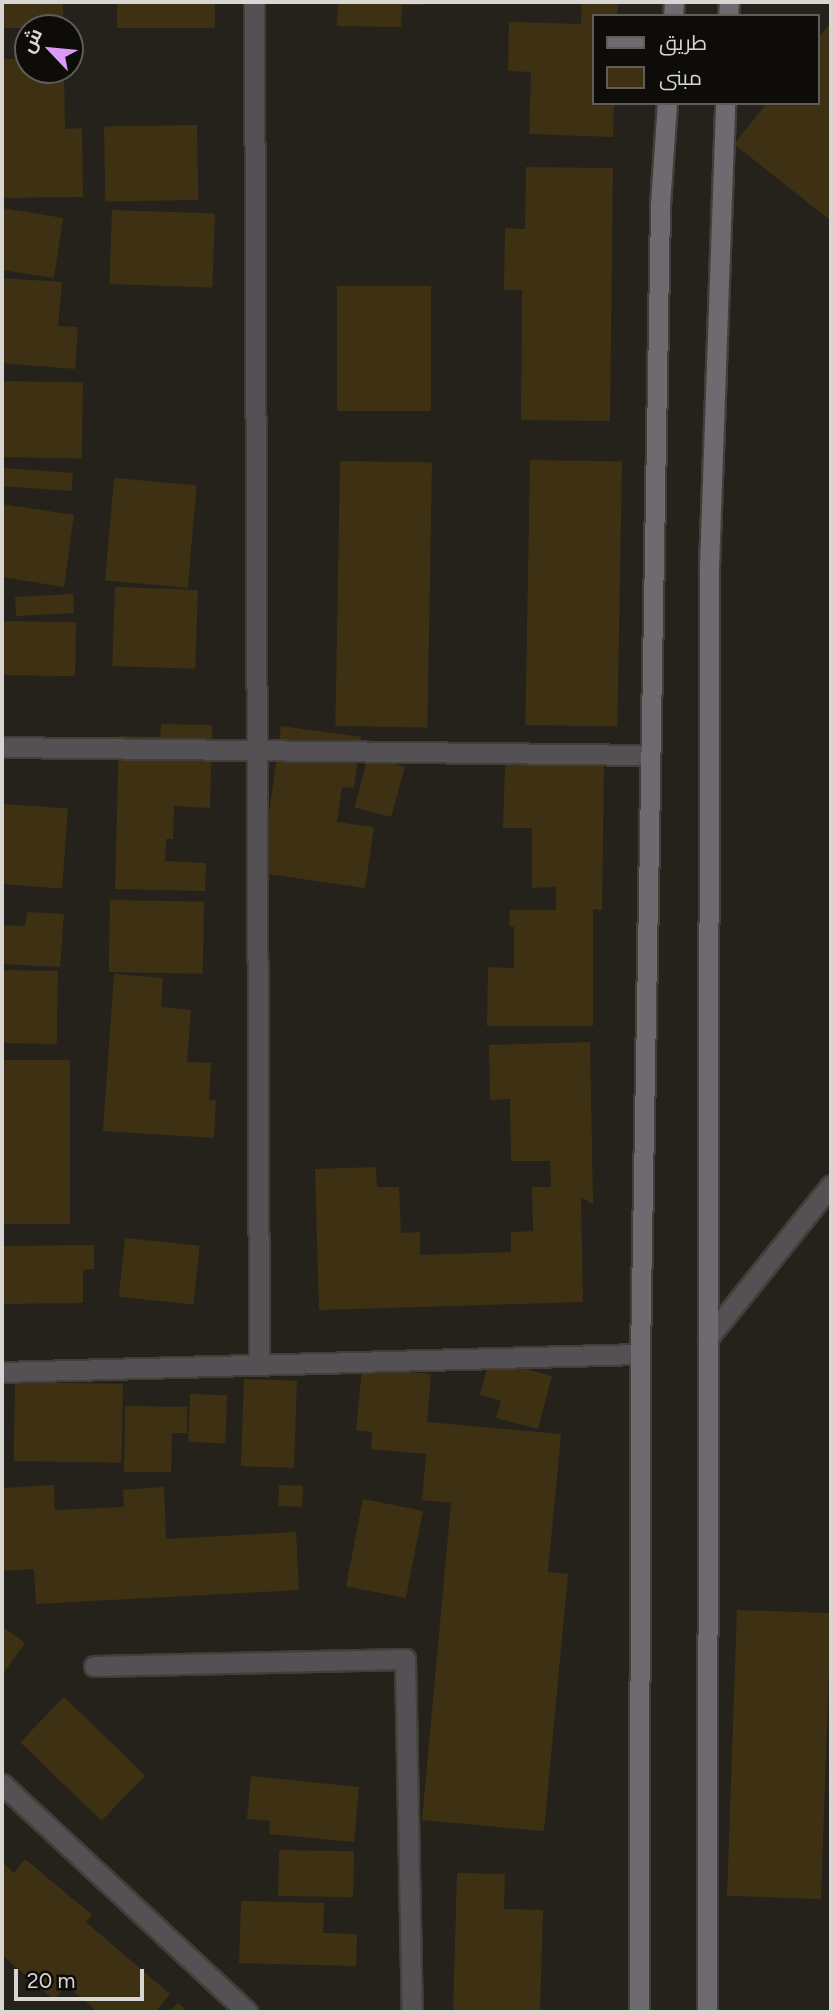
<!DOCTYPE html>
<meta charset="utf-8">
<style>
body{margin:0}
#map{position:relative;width:833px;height:2014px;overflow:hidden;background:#25221c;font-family:Figtree,Cairo,sans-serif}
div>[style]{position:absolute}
.building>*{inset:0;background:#3e3113;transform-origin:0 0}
.roads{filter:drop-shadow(2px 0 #423f39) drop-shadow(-2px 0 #423f39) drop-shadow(0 2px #423f39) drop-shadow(0 -2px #423f39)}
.minor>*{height:19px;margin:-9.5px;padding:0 9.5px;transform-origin:9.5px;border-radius:9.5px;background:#535154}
.secondary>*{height:19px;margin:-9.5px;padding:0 9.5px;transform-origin:9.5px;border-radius:9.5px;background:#6e6b70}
span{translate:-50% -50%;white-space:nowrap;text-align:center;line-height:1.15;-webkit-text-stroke:6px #0d0c09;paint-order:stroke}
.frame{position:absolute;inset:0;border:4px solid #d8d6d2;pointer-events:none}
.legend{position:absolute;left:592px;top:14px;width:228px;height:91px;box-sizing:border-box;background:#0d0c09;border:2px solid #5e5d59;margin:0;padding:9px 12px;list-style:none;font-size:21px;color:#d8d6d2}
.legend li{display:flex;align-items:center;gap:14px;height:35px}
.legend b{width:35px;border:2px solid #5e5d59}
.north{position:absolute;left:14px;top:14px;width:70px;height:70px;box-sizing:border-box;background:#0d0c09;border:2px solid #5e5d59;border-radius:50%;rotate:296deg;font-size:19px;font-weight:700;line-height:28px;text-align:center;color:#d8d6d2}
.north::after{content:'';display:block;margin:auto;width:24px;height:32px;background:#d99af8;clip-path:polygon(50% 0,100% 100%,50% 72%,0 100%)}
.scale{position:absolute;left:14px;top:1969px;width:130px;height:32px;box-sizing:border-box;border:4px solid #d8d6d2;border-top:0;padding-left:9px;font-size:21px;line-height:24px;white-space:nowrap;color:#d8d6d2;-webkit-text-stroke:5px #0d0c09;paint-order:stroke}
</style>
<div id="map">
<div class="building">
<i style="left:2px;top:2px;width:61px;height:26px"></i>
<i style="left:117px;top:2px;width:98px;height:26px"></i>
<i style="clip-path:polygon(338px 2px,425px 2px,425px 5px,402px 5px,401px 27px,337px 26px)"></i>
<i style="clip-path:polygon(582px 2px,618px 2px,617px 16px,593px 16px,593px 103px,614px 103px,613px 137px,529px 134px,531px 72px,508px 71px,509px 22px,581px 24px)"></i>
<i style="clip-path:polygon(831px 22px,831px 129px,829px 132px,831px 134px,831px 221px,734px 144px,767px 103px,817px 103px,817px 40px)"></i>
<i style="clip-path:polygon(2px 59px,28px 59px,28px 70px,64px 70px,65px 129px,82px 128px,83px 197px,2px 198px)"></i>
<i style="left:197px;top:125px;width:75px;height:93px;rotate:89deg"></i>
<i style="clip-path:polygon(526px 167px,613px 168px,610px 421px,521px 420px,522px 290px,504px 290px,505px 228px,525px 229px)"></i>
<i style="clip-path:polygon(2px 208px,63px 218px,54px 278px,2px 270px)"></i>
<i style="left:112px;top:210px;width:103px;height:74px;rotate:2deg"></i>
<i style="clip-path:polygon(2px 278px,62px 282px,58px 326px,78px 327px,75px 369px,2px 363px)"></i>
<i style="left:337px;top:286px;width:94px;height:125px"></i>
<i style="left:2px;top:381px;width:81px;height:76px;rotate:1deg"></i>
<i style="left:530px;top:460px;width:92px;height:265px;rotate:1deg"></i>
<i style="left:340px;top:461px;width:92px;height:265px;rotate:1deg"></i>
<i style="left:2px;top:468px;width:71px;height:18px;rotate:4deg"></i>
<i style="left:114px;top:478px;width:83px;height:103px;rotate:5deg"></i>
<i style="clip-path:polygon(2px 504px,74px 515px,64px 587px,2px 577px)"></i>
<i style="left:115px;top:587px;width:83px;height:79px;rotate:2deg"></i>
<i style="left:73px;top:594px;width:19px;height:58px;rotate:87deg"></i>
<i style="left:2px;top:621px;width:74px;height:54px;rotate:1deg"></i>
<i style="clip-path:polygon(161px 724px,212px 725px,210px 808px,174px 806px,173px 839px,166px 839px,165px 861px,206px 863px,205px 891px,115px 889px,119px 736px,160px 737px)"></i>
<i style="clip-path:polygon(281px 726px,361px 737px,354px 788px,342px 787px,337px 822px,374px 827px,365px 888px,261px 873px)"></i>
<i style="left:368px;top:757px;width:38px;height:52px;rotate:15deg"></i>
<i style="clip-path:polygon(505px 764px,604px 764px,602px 910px,593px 909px,593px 1026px,487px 1026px,488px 967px,514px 968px,514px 927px,509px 926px,510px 910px,556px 910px,556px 887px,532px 888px,532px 828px,503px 828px)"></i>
<i style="left:2px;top:804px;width:66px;height:80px;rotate:4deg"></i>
<i style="left:110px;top:900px;width:94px;height:72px;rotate:1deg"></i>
<i style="clip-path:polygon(27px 912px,64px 914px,60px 967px,2px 964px,2px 925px,25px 926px)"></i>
<i style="left:2px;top:970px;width:56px;height:73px;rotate:1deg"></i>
<i style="clip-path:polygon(114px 974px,163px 978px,161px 1007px,191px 1010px,187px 1062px,211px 1063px,209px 1100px,216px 1100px,214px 1138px,103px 1131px)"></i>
<i style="clip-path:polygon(590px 1042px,593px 1204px,581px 1198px,583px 1302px,319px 1310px,315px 1169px,376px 1167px,377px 1187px,399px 1187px,401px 1233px,420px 1232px,420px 1255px,511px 1252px,511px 1232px,533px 1231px,532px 1187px,551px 1187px,550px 1161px,511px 1161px,510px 1099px,490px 1100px,489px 1045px)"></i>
<i style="left:2px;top:1060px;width:68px;height:164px"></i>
<i style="left:125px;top:1238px;width:75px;height:59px;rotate:6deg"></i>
<i style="clip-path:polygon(94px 1245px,94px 1269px,83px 1270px,83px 1303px,2px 1304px,2px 1246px)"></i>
<i style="clip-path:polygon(490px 1359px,552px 1376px,538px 1429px,496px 1418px,501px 1401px,480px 1395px)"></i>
<i style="clip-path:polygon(362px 1368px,431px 1374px,427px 1422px,561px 1434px,548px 1572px,568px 1574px,544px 1831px,422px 1820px,451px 1503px,422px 1500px,426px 1454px,371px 1449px,372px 1432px,356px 1430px)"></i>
<i style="left:244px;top:1379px;width:53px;height:87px;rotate:2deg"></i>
<i style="left:15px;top:1382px;width:108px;height:79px;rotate:1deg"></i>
<i style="left:190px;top:1394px;width:37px;height:48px;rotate:2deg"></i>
<i style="clip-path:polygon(125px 1406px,187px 1407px,187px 1433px,172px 1433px,171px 1472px,124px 1472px)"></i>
<i style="clip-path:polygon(54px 1485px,55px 1510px,124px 1507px,123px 1490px,164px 1487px,166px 1539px,296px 1532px,299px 1590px,36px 1604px,34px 1569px,2px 1571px,2px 1488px)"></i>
<i style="left:279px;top:1485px;width:24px;height:21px;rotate:2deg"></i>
<i style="left:363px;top:1499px;width:61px;height:89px;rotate:11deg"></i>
<i style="left:737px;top:1610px;width:94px;height:286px;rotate:2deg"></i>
<i style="clip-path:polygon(2px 1626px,25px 1643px,2px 1675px)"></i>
<i style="left:64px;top:1697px;width:113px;height:63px;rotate:44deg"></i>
<i style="clip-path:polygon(251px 1776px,359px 1787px,354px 1842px,269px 1834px,270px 1821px,247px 1819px)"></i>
<i style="left:279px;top:1850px;width:75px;height:46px;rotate:1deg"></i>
<i style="clip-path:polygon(25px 1859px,92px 1915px,86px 1922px,170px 1994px,155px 2012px,98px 2012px,66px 1985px,54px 2000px,2px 1955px,2px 1862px,14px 1873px)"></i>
<i style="clip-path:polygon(457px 1873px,505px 1874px,504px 1909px,543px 1910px,540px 2012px,453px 2012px)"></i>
<i style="clip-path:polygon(241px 1901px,324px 1903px,323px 1933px,357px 1934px,356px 1966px,239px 1963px)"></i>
<i style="clip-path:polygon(178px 2003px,188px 2012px,169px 2012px)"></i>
</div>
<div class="roads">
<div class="minor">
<i style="left:254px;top:2px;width:1363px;rotate:89.79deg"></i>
<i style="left:2px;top:747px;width:648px;rotate:0.71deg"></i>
<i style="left:708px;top:1338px;width:196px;rotate:-51.2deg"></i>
<i style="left:2px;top:1372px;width:638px;rotate:-1.62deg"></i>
<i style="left:94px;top:1666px;width:311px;rotate:-1.3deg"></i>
<i style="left:405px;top:1659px;width:353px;rotate:88.9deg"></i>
<i style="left:2px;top:1784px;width:335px;rotate:42.9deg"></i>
</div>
<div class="secondary">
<i style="left:673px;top:16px;width:14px;rotate:-86deg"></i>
<i style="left:728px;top:16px;width:14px;rotate:-86deg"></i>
<i style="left:639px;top:2012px;width:658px;rotate:-89.91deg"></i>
<i style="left:640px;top:1354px;width:1149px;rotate:-89deg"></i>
<i style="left:660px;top:205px;width:102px;rotate:-86.1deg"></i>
<i style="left:707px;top:2012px;width:1445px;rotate:-89.92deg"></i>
<i style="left:709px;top:567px;width:464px;rotate:-88deg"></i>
</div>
</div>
<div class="frame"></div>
<ul class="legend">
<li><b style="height:9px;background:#6e6b70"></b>طريق</li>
<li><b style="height:19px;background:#3e3113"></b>مبنى</li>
</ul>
<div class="north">ش</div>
<div class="scale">20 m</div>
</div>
